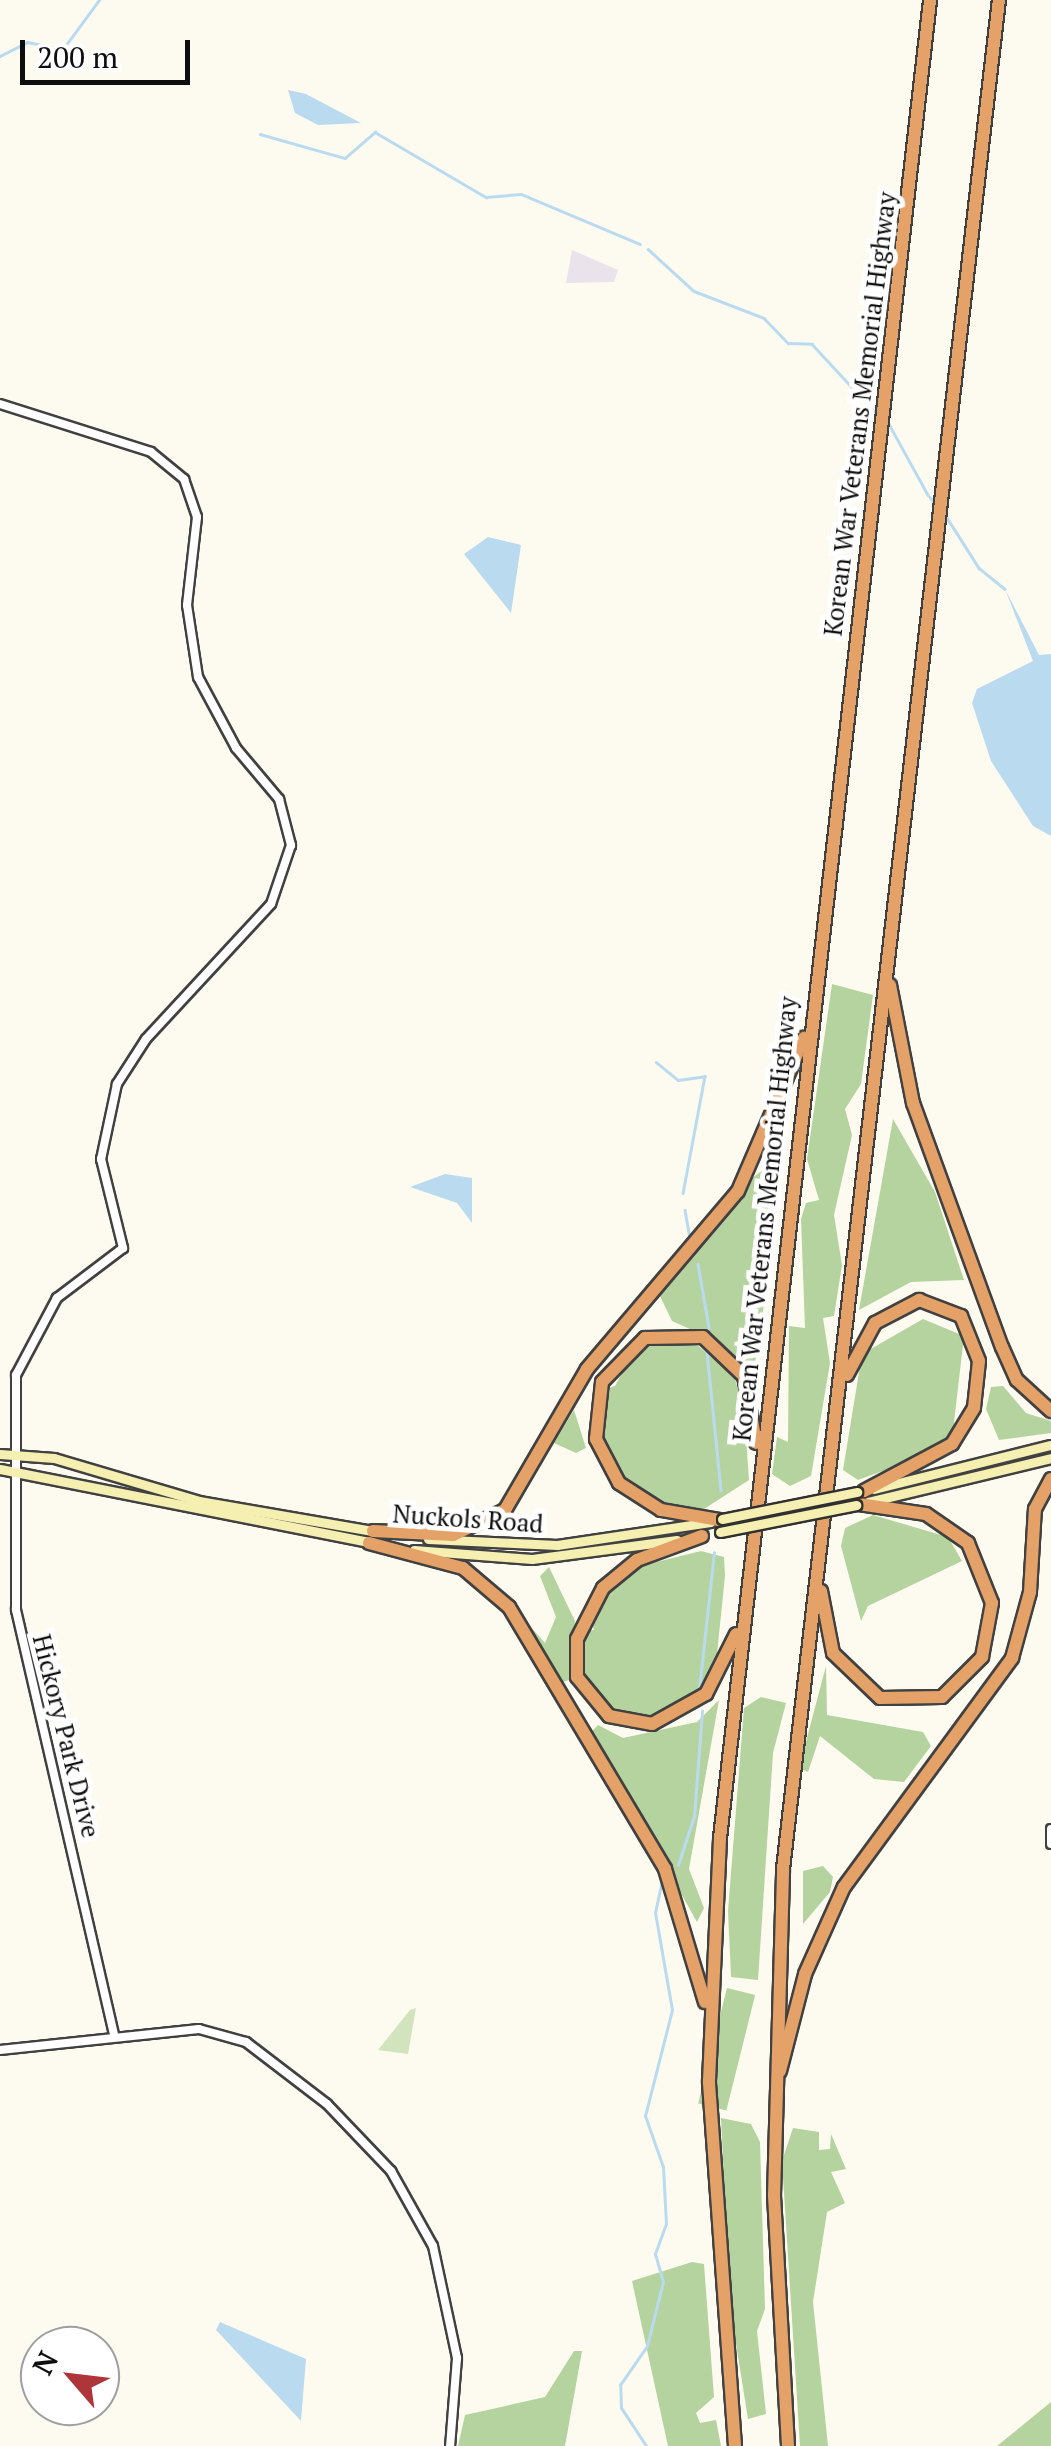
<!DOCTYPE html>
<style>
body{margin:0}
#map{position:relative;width:1051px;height:2446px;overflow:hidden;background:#fdfbf0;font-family:"PT Serif",serif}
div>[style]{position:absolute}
.industrial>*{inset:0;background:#eae3eb}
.green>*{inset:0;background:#d1e4bd}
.forest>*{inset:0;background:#b5d39e;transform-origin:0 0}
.water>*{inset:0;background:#badbef}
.stream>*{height:2.5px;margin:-1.25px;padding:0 1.25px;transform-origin:1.25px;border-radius:1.25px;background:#badbef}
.roads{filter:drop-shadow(2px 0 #414141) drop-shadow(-2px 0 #414141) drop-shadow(0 2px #414141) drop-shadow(0 -2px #414141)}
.tertiary>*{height:8px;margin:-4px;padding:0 4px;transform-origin:4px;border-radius:4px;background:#fff}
.secondary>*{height:9px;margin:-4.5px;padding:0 4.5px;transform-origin:4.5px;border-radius:4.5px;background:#f6efb2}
.motorway>*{height:12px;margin:-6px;padding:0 6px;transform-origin:6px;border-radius:6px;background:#e4a268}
.bridges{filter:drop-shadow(2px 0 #303030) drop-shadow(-2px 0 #303030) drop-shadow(0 2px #303030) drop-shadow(0 -2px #303030)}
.secondary-bridge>*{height:9px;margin:-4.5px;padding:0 4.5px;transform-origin:4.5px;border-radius:4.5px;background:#f6efb2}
span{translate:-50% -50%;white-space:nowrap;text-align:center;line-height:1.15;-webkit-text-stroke:10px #fff;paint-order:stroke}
.street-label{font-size:25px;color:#0e0e0e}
.north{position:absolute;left:20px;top:2326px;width:100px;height:100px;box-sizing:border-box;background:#fff;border:2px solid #9f9f9f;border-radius:50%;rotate:298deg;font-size:28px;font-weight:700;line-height:40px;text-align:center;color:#0e0e0e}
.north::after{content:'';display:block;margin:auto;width:35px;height:45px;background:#ae353a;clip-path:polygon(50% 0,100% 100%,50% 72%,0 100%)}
.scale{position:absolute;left:20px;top:40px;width:170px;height:45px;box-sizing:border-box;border:5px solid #0e0e0e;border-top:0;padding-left:12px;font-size:30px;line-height:35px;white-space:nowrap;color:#0e0e0e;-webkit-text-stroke:8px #fff;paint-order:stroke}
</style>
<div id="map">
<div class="industrial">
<i style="clip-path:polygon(572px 250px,618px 270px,614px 282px,566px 283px)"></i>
</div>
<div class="green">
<i style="clip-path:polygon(416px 2008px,408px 2054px,378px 2050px,410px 2010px)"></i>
</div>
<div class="forest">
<i style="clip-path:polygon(832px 984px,873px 995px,861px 1084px,845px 1109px,852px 1135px,834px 1215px,842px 1265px,834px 1316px,823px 1318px,830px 1363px,811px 1476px,790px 1486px,772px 1474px,777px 1437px,788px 1442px,789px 1326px,805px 1328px,801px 1219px,806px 1203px,819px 1200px,807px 1159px)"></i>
<i style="clip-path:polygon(893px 1119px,935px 1192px,964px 1280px,911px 1282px,859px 1310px)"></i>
<i style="clip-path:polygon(778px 1159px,783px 1174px,753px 1379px,719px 1342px,672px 1321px,660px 1296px,748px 1181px)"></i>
<i style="clip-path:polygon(923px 1319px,964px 1336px,953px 1431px,935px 1452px,858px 1480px,843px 1470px,862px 1354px)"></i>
<i style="clip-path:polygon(690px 1339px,734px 1376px,744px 1409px,749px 1480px,704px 1509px,654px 1501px,629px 1485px,599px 1434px,602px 1390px,615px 1386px,639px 1343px)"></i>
<i style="clip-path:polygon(1003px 1386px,1026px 1413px,1051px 1421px,1051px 1433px,999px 1440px,986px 1409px,991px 1387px)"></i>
<i style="clip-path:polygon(574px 1410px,586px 1448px,576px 1453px,554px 1443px)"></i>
<i style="clip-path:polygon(873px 1515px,948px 1537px,962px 1561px,868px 1606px,861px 1621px,841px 1546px,845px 1528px)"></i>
<i style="clip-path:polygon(701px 1551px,724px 1557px,725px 1576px,717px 1654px,703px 1687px,655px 1721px,605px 1711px,578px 1661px,584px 1630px,594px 1630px,590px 1615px,632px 1568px)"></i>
<i style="clip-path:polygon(549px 1567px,575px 1621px,569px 1680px,560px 1683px,505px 1598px,545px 1643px,556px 1617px,540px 1576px)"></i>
<i style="clip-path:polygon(826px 1666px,827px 1715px,923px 1732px,931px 1746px,904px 1782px,874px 1779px,820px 1736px,808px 1772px,799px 1768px)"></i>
<i style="clip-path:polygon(761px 1697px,786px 1703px,773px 1753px,758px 1980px,731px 1977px,728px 1911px,744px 1708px)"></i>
<i style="clip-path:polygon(719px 1700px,689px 1869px,704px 1908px,697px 1922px,591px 1732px,598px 1725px,623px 1738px,697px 1722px)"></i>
<i style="clip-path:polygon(823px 1866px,833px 1877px,830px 1892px,803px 1924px,803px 1871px)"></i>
<i style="left:727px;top:1988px;width:29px;height:119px;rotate:14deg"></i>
<i style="clip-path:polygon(721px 2118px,751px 2124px,760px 2142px,765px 2309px,757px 2331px,766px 2414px,748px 2419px,730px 2306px)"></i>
<i style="clip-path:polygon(793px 2128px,819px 2132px,819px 2150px,830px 2149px,831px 2134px,846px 2169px,831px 2172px,845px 2203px,827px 2212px,813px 2302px,828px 2446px,800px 2446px,782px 2161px)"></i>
<i style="clip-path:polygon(692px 2262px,704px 2264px,714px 2397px,696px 2413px,700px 2423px,716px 2420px,721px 2446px,668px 2446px,632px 2281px)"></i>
<i style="clip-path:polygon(574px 2351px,582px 2351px,565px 2446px,458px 2446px,465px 2415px,545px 2397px)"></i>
<i style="clip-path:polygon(1051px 2402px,1051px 2446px,997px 2446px)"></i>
</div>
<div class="water">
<i style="clip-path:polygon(288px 90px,306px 94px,361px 123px,318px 125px,295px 113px)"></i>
<i style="clip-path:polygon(488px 537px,521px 545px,511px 613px,464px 554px)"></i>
<i style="clip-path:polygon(1005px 589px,1039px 655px,1051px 654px,1051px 836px,1033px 826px,991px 761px,972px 703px,977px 689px,1033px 661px)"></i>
<i style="clip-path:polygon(445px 1174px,472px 1178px,472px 1223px,457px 1203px,410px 1187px)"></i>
<i style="clip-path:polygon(220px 2322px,306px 2359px,301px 2421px,216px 2330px)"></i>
</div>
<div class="stream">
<i style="left:0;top:56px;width:30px;rotate:-27deg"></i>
<i style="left:27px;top:42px;width:37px;rotate:11deg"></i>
<i style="left:63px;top:49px;width:61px;rotate:-53.7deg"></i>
<i style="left:260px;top:134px;width:88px;rotate:15.8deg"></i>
<i style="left:345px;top:158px;width:40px;rotate:-41deg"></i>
<i style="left:375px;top:132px;width:129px;rotate:30.4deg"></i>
<i style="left:486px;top:197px;width:35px;rotate:-5deg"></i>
<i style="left:521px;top:194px;width:129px;rotate:22.8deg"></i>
<i style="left:648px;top:249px;width:62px;rotate:42.4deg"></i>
<i style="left:694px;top:291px;width:75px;rotate:21.1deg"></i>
<i style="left:764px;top:318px;width:35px;rotate:46deg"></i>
<i style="left:788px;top:343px;width:24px;rotate:2deg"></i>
<i style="left:812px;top:344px;width:93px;rotate:47.2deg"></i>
<i style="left:889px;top:424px;width:81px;rotate:61.2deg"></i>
<i style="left:930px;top:497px;width:9px;rotate:54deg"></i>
<i style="left:946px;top:516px;width:62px;rotate:57.6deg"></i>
<i style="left:979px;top:568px;width:33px;rotate:39deg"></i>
<i style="left:656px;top:1062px;width:28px;rotate:39deg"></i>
<i style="left:678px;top:1080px;width:27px;rotate:-8deg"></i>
<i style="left:705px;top:1076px;width:119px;rotate:100.6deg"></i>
<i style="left:685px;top:1210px;width:27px;rotate:80deg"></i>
<i style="left:698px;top:1264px;width:65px;rotate:80.2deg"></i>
<i style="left:707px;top:1352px;width:139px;rotate:84.2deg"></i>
<i style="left:699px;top:1690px;width:138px;rotate:-83.8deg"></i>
<i style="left:678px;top:1865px;width:52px;rotate:-71.9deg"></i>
<i style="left:694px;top:1816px;width:105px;rotate:-85.6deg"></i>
<i style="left:646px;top:2446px;width:45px;rotate:-123.3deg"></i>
<i style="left:621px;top:2408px;width:23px;rotate:-92deg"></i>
<i style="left:620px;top:2385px;width:47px;rotate:-55.3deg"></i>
<i style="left:647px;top:2346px;width:66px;rotate:-76deg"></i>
<i style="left:663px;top:2282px;width:29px;rotate:-106deg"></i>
<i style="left:655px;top:2254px;width:32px;rotate:-70deg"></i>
<i style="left:666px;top:2224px;width:57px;rotate:-93deg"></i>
<i style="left:663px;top:2167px;width:54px;rotate:-109.4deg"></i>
<i style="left:645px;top:2116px;width:109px;rotate:-75.7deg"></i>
<i style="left:672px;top:2010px;width:98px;rotate:-99.9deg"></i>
<i style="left:655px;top:1913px;width:30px;rotate:-78deg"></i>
</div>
<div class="roads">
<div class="tertiary">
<i style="left:0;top:404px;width:158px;rotate:17.6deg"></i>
<i style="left:151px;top:452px;width:43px;rotate:39.3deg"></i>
<i style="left:184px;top:479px;width:40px;rotate:71.1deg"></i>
<i style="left:197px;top:517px;width:89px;rotate:96.5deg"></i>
<i style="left:187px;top:605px;width:73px;rotate:81.3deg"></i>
<i style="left:198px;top:677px;width:81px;rotate:61.8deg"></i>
<i style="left:236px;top:748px;width:67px;rotate:49.9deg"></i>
<i style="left:279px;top:799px;width:48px;rotate:75.4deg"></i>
<i style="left:291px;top:845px;width:62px;rotate:108.7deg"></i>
<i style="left:271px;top:904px;width:184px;rotate:132.8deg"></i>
<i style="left:146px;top:1039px;width:54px;rotate:122.8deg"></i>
<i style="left:117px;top:1084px;width:77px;rotate:102deg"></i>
<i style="left:101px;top:1159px;width:92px;rotate:76.1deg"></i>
<i style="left:123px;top:1248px;width:83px;rotate:142.9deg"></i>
<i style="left:57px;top:1298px;width:87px;rotate:118deg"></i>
<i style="left:16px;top:1375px;width:235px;rotate:90deg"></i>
<i style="left:16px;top:1610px;width:436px;rotate:77deg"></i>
<i style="left:1051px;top:1829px;width:15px;rotate:90deg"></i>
<i style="left:0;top:2050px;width:200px;rotate:-6deg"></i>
<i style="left:199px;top:2029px;width:49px;rotate:15.5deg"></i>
<i style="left:246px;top:2042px;width:102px;rotate:37.4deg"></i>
<i style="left:327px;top:2104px;width:93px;rotate:46.3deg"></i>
<i style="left:391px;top:2171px;width:86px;rotate:60.8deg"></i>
<i style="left:433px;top:2246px;width:115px;rotate:77.9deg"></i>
<i style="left:457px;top:2358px;width:88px;rotate:94.5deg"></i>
</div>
<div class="secondary">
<i style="left:0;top:1454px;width:54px;rotate:4.2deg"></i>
<i style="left:54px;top:1458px;width:151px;rotate:16.5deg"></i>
<i style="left:199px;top:1501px;width:182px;rotate:9.8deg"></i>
<i style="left:0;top:1469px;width:381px;rotate:11.2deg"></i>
<i style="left:874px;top:1489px;width:182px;rotate:-14deg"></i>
<i style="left:868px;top:1502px;width:188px;rotate:-13.5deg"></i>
<i style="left:428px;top:1539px;width:129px;rotate:2.7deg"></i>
<i style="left:557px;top:1545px;width:155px;rotate:-8.5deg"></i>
<i style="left:414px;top:1550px;width:118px;rotate:4.4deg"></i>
<i style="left:532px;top:1559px;width:146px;rotate:-7.5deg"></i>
</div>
<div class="motorway">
<i style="left:890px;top:985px;width:120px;rotate:79deg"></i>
<i style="left:913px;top:1103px;width:260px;rotate:70deg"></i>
<i style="left:1002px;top:1347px;width:36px;rotate:66deg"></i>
<i style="left:1017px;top:1380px;width:46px;rotate:42.4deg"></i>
<i style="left:847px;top:1375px;width:59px;rotate:-61.7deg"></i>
<i style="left:875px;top:1323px;width:50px;rotate:-27.6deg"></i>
<i style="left:919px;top:1300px;width:45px;rotate:20.9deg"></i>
<i style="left:961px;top:1316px;width:48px;rotate:68.2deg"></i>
<i style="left:979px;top:1361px;width:47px;rotate:96.1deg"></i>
<i style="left:974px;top:1408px;width:42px;rotate:121.4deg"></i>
<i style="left:952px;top:1444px;width:100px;rotate:151.9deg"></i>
<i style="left:719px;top:1520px;width:59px;rotate:-170.2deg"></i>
<i style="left:661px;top:1510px;width:50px;rotate:-147.3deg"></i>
<i style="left:619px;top:1483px;width:50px;rotate:-117.6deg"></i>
<i style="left:596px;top:1439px;width:57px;rotate:-84deg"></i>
<i style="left:602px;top:1382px;width:62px;rotate:-45.7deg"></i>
<i style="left:645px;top:1338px;width:58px;rotate:-1deg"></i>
<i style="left:703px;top:1337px;width:57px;rotate:43.6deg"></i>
<i style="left:744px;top:1376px;width:68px;rotate:79.8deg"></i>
<i style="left:373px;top:1531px;width:80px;rotate:2.9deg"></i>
<i style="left:453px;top:1535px;width:58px;rotate:-25.7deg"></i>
<i style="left:505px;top:1510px;width:163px;rotate:-59.8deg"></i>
<i style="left:587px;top:1369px;width:233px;rotate:-49.7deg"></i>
<i style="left:738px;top:1191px;width:167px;rotate:-66.7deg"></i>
<i style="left:702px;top:1536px;width:69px;rotate:159.7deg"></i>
<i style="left:637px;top:1560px;width:44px;rotate:140.5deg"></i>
<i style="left:603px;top:1588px;width:57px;rotate:117deg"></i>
<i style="left:577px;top:1639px;width:38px;rotate:90deg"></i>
<i style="left:577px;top:1677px;width:50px;rotate:50.6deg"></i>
<i style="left:609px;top:1716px;width:44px;rotate:10.5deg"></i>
<i style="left:652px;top:1724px;width:62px;rotate:-29.1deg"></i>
<i style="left:706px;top:1694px;width:67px;rotate:-63.4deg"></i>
<i style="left:369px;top:1543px;width:97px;rotate:14.9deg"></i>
<i style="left:463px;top:1568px;width:60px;rotate:40.3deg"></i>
<i style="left:509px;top:1607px;width:305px;rotate:59.2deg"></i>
<i style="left:665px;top:1869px;width:139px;rotate:73.3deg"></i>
<i style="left:821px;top:1591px;width:63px;rotate:79deg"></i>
<i style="left:833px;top:1653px;width:65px;rotate:43.8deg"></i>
<i style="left:880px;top:1698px;width:62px;rotate:-0.9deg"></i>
<i style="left:942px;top:1697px;width:57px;rotate:-45deg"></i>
<i style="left:982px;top:1657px;width:55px;rotate:-79.5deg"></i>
<i style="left:992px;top:1603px;width:65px;rotate:-111.8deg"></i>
<i style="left:968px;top:1543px;width:51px;rotate:-145.4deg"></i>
<i style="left:926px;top:1514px;width:68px;rotate:-171.5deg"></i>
<i style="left:780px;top:2071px;width:100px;rotate:-75.5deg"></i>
<i style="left:805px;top:1974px;width:95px;rotate:-65.9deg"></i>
<i style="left:844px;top:1887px;width:284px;rotate:-53.7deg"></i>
<i style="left:1012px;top:1658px;width:68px;rotate:-74.7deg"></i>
<i style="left:1030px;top:1592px;width:83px;rotate:-86.6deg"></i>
<i style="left:1035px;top:1509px;width:34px;rotate:-62deg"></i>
<i style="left:735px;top:2446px;width:366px;rotate:-94.1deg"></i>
<i style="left:709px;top:2081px;width:243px;rotate:-87.4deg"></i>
<i style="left:720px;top:1838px;width:1850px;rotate:-83.48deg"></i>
<i style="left:788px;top:2446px;width:250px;rotate:-93.2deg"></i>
<i style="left:774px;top:2196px;width:327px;rotate:-88.4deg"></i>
<i style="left:783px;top:1869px;width:1881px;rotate:-83.41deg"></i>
</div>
</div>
<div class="bridges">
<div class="secondary-bridge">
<i style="left:722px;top:1519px;width:138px;rotate:-11.3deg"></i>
<i style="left:720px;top:1532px;width:139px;rotate:-11.2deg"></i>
</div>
</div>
<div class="street-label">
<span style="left:860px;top:414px;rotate:-83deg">Korean War Veterans Memorial Highway</span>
<span style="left:765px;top:1219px;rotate:-84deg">Korean War Veterans Memorial Highway</span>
<span style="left:468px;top:1519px;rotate:4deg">Nuckols Road</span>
<span style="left:66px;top:1736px;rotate:76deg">Hickory Park Drive</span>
</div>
<div class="north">N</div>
<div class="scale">200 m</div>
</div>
